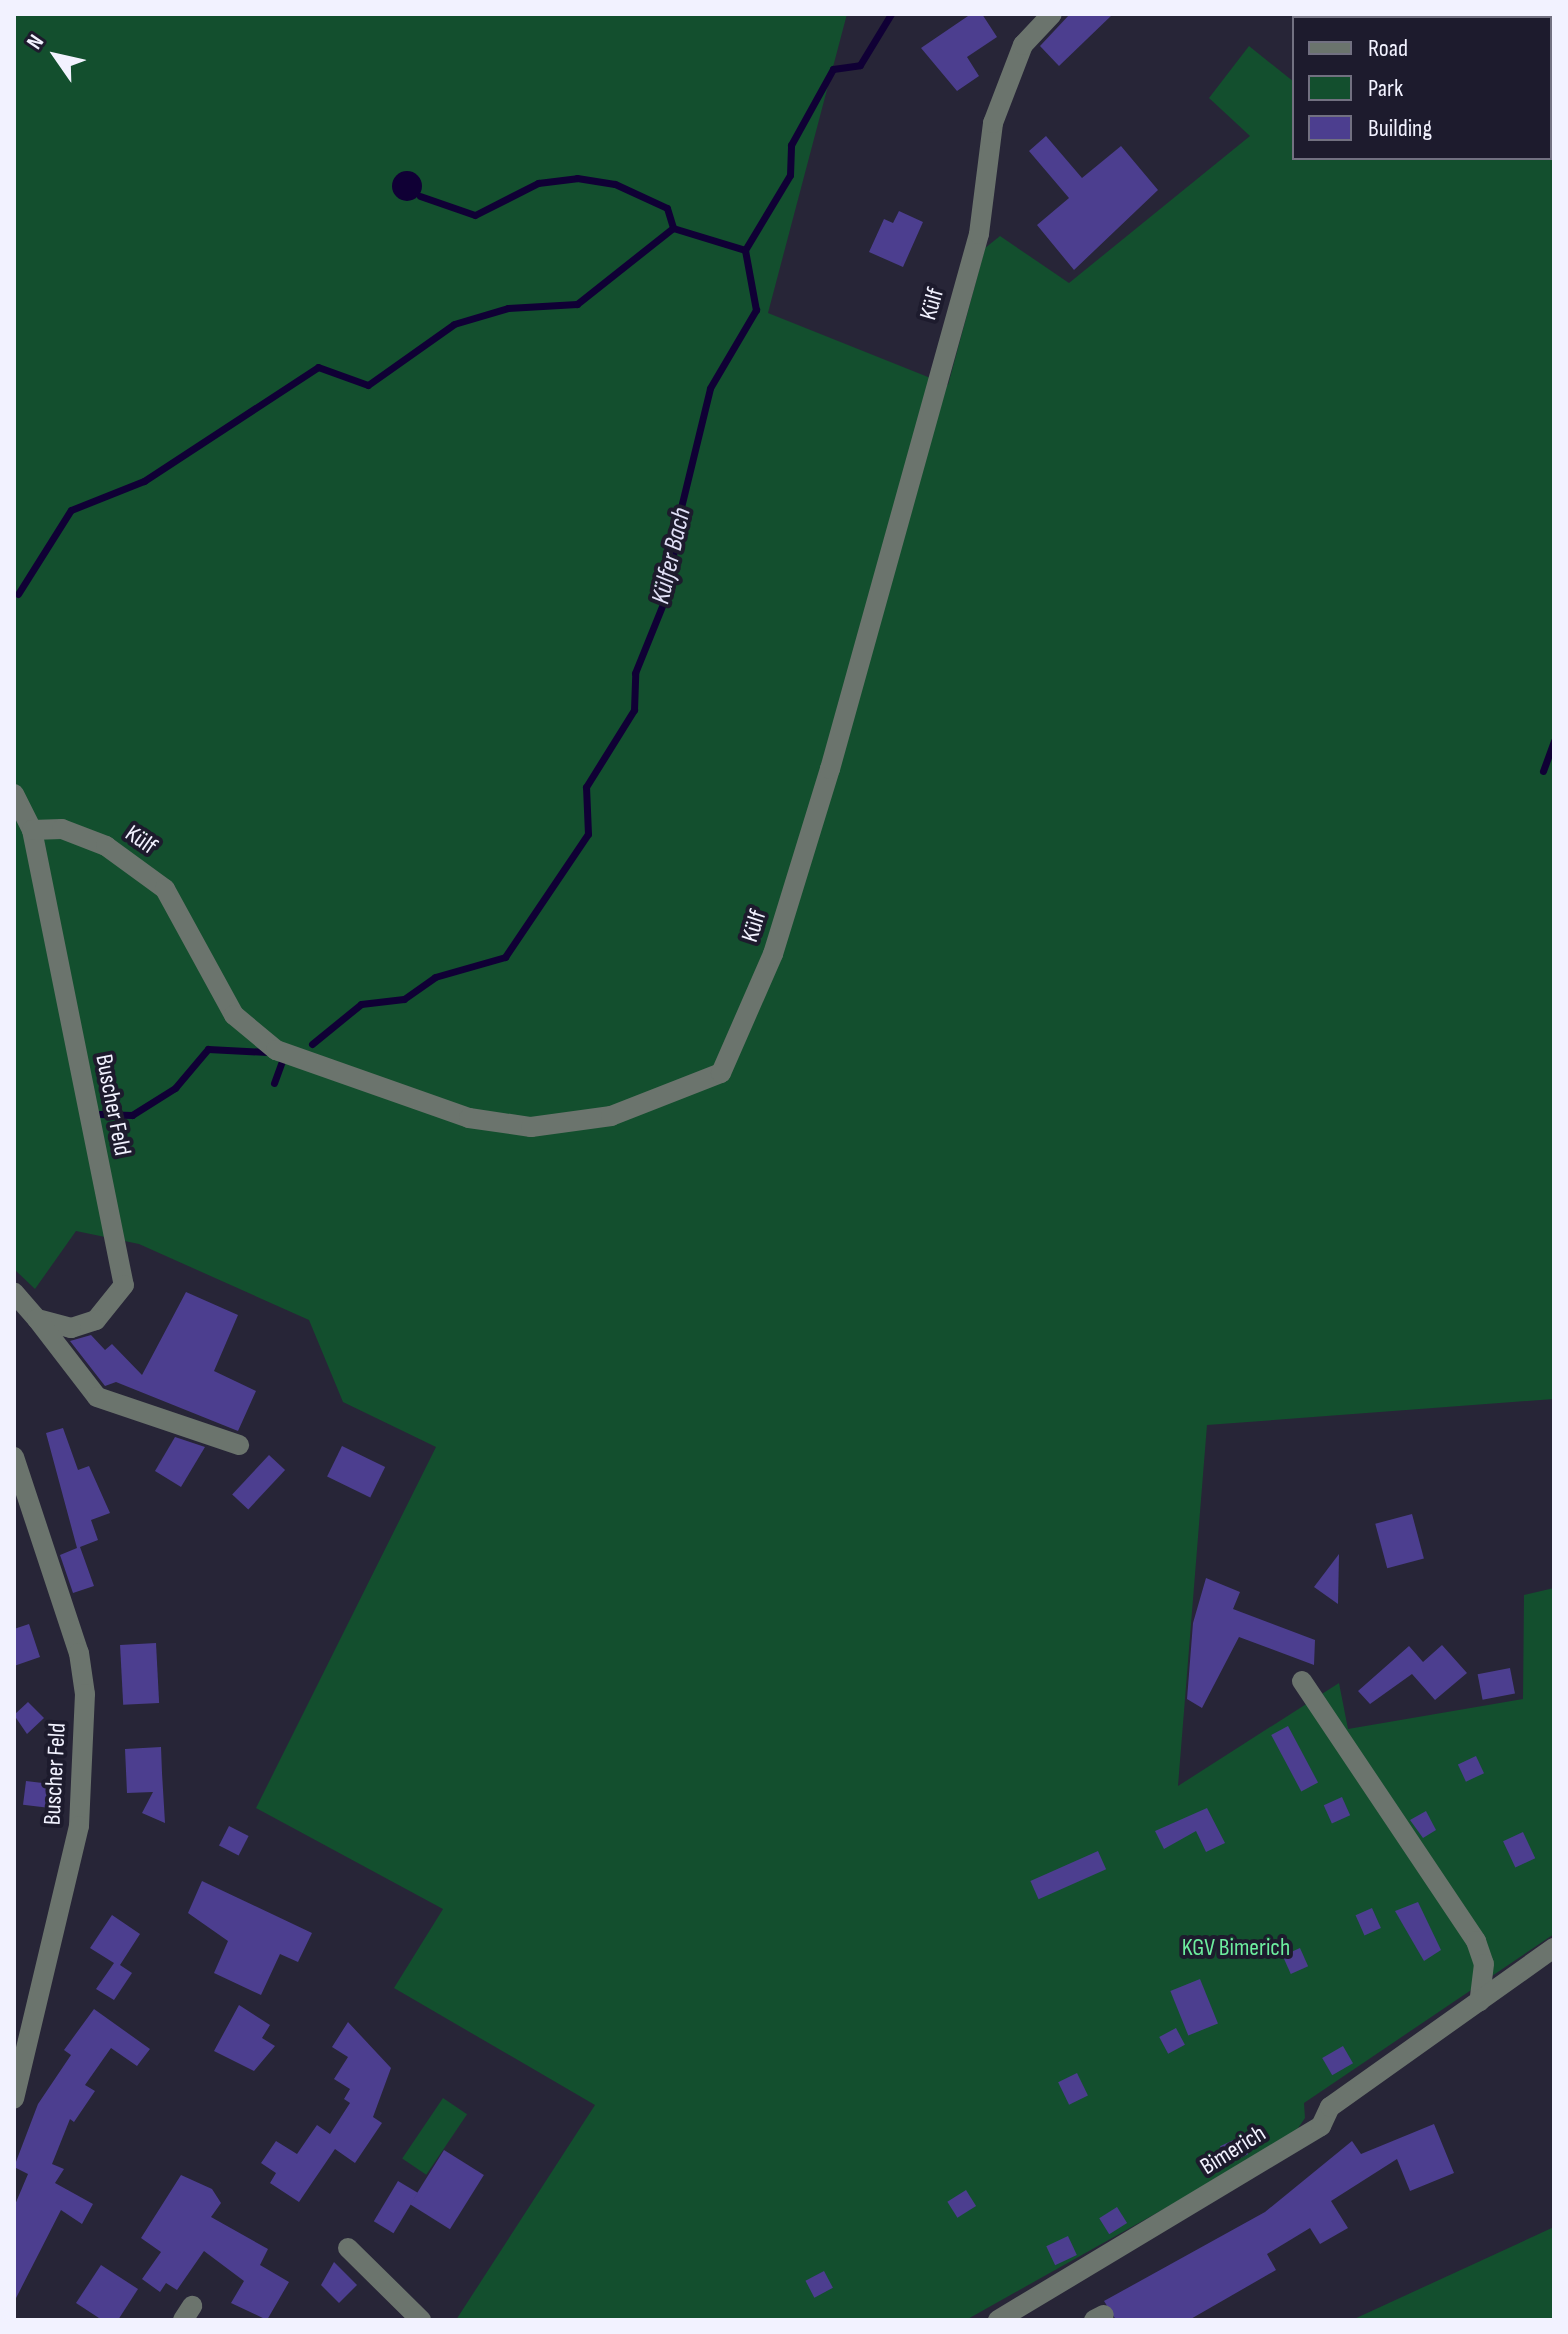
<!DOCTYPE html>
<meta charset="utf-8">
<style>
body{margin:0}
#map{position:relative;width:1568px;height:2334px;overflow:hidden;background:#272537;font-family:"Sofia Sans Condensed",sans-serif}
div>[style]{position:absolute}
.green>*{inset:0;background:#134f2e;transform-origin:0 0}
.water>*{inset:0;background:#100035}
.round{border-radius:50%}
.stream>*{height:7px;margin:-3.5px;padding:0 3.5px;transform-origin:3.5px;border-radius:3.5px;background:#100035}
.building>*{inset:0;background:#4c3e8f;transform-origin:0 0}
.minor>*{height:20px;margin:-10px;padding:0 10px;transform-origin:10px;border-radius:10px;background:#6b746d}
span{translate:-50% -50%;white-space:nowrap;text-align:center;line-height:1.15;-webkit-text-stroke:8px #1d1b2d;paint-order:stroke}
.street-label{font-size:24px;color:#f2f2ff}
.park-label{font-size:24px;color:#6ded9f}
.water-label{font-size:26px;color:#e1e0f7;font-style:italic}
.frame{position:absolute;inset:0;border:16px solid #f2f2ff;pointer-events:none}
.legend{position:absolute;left:1292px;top:16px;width:260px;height:144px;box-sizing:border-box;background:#1d1b2d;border:2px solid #727181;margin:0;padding:10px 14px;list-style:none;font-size:24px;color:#f2f2ff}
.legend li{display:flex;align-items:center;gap:16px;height:40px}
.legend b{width:40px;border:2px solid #727181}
.north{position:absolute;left:16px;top:16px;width:80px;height:80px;-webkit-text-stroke:6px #1d1b2d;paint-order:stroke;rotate:304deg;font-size:22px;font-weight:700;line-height:32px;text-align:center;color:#f2f2ff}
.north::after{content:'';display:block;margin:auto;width:28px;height:36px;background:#f2f2ff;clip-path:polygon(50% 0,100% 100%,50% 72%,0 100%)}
</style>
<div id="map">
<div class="green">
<i style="clip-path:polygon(14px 14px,847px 14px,768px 313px,948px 385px,985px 248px,1000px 236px,1069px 283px,1250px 136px,1209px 98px,1249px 46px,1294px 82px,1294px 158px,1550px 158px,1550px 18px,1358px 18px,1554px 14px,1554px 1399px,1207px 1425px,1178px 1786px,1339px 1683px,1348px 1729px,1523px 1699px,1524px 1595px,1554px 1588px,1554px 1934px,1304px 2103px,1305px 2118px,1292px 2137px,966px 2320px,456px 2320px,595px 2105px,394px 1988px,443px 1909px,256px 1808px,436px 1447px,343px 1402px,309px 1320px,139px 1244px,76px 1231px,35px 1289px,14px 1269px)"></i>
<i style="left:443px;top:2098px;width:29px;height:73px;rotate:34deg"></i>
<i style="clip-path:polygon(1554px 2227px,1554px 2320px,1352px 2320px)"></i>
</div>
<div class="water">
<i class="round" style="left:392px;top:171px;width:30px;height:30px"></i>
</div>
<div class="stream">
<i style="left:420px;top:196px;width:58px;rotate:19.1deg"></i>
<i style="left:475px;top:215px;width:71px;rotate:-26.9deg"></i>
<i style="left:538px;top:183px;width:39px;rotate:-7deg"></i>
<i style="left:577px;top:178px;width:38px;rotate:9deg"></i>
<i style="left:615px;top:184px;width:57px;rotate:24.8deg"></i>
<i style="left:667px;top:208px;width:21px;rotate:73deg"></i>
<i style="left:18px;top:594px;width:99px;rotate:-57.8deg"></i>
<i style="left:71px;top:510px;width:79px;rotate:-21.7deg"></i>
<i style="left:144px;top:481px;width:208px;rotate:-33.2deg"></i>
<i style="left:318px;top:367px;width:53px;rotate:19.8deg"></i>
<i style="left:368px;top:385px;width:105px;rotate:-35.3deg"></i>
<i style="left:454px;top:324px;width:56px;rotate:-16.5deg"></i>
<i style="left:508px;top:308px;width:69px;rotate:-3.3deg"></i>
<i style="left:577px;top:304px;width:122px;rotate:-38.4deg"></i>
<i style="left:673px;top:228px;width:75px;rotate:17deg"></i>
<i style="left:1543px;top:771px;width:32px;rotate:-70deg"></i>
<i style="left:312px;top:1044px;width:63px;rotate:-39.2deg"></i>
<i style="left:361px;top:1004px;width:43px;rotate:-6.6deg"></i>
<i style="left:404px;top:999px;width:38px;rotate:-35deg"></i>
<i style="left:435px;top:977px;width:73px;rotate:-15.9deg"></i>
<i style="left:505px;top:957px;width:148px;rotate:-56deg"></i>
<i style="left:588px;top:834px;width:47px;rotate:-92.4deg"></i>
<i style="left:586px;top:787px;width:91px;rotate:-58.1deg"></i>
<i style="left:634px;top:710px;width:37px;rotate:-88deg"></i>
<i style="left:635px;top:673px;width:96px;rotate:-68deg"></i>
<i style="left:671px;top:584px;width:52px;rotate:-85.6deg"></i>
<i style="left:675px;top:532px;width:148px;rotate:-76.3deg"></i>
<i style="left:710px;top:388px;width:91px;rotate:-59.5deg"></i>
<i style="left:756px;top:310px;width:61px;rotate:-100.4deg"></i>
<i style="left:745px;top:250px;width:87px;rotate:-59deg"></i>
<i style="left:790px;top:175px;width:30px;rotate:-88deg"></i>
<i style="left:791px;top:145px;width:87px;rotate:-61.1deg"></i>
<i style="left:833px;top:69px;width:27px;rotate:-8deg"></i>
<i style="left:860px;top:65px;width:60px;rotate:-58.7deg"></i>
<i style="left:274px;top:1083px;width:27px;rotate:-70deg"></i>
<i style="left:100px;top:1114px;width:32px;rotate:2deg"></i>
<i style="left:132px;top:1115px;width:51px;rotate:-32.1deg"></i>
<i style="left:175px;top:1088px;width:51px;rotate:-49.8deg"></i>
<i style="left:208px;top:1049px;width:60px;rotate:2.9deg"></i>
</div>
<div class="building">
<i style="clip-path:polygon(971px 14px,982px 14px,997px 37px,967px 57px,979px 76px,957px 91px,921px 48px)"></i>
<i style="clip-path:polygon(1070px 14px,1113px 14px,1059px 66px,1040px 46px)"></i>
<i style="clip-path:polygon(1046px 136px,1082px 178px,1121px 146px,1158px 190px,1074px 270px,1037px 225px,1069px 198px,1029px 151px)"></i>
<i style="clip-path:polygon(899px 211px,923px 222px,903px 267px,869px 252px,884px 219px,893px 223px)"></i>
<i style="clip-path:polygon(186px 1292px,238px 1315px,214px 1371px,256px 1391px,238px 1431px,116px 1382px,105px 1386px,70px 1341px,91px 1335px,105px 1350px,112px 1344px,142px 1375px)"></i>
<i style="clip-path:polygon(63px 1428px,78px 1470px,89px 1466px,110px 1513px,91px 1520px,98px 1540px,80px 1547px,94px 1586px,73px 1593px,60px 1555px,77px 1548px,46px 1433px)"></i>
<i style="clip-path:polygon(175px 1437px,205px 1447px,181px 1487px,155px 1471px)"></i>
<i style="left:342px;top:1446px;width:48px;height:34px;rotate:26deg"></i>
<i style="left:269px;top:1455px;width:22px;height:54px;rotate:43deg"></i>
<i style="left:1412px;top:1514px;width:46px;height:38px;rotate:75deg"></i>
<i style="clip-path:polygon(1339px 1554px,1338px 1604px,1314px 1587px)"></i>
<i style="clip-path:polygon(1206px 1578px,1240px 1592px,1233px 1609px,1315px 1640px,1314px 1665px,1239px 1637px,1202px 1708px,1187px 1699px,1193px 1623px)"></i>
<i style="clip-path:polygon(29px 1624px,40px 1657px,14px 1666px,14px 1629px)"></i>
<i style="left:156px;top:1643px;width:60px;height:36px;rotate:87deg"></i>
<i style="clip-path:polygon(1442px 1645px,1467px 1673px,1435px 1700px,1412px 1674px,1370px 1704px,1358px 1691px,1409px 1646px,1423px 1662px)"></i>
<i style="left:1510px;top:1668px;width:26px;height:33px;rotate:79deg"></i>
<i style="clip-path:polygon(28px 1702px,44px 1718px,27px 1734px,14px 1715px)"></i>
<i style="left:1288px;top:1726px;width:64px;height:19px;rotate:62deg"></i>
<i style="clip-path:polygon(161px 1747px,162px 1773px,165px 1823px,142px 1813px,153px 1792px,127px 1793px,125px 1749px)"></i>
<i style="left:1476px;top:1756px;width:19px;height:20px;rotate:65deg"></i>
<i style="left:26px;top:1781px;width:23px;height:24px;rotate:7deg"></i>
<i style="left:1342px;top:1797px;width:20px;height:20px;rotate:66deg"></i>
<i style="clip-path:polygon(1207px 1808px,1225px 1843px,1206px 1852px,1196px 1831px,1164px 1849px,1155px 1831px)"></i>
<i style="clip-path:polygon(1426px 1811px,1436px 1830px,1423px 1838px,1410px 1820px)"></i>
<i style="left:229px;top:1826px;width:22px;height:22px;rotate:27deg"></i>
<i style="left:1523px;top:1832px;width:29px;height:22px;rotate:65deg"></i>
<i style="left:1098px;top:1851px;width:20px;height:74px;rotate:66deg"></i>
<i style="clip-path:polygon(202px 1881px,312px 1933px,298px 1962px,280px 1954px,261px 1995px,214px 1973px,228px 1941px,188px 1913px)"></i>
<i style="clip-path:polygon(1418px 1902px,1441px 1950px,1424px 1961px,1395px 1911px)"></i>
<i style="left:1372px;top:1908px;width:22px;height:18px;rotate:66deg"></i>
<i style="clip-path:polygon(112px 1915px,140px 1934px,120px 1965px,132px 1973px,114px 2000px,96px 1989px,114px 1963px,90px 1948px)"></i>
<i style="left:1300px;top:1948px;width:20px;height:19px;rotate:66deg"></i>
<i style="left:1200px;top:1979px;width:48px;height:32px;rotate:68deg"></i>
<i style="clip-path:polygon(239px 2005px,270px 2025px,262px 2038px,275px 2046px,254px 2071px,214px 2051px)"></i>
<i style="clip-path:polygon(94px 2009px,150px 2049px,137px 2066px,111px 2048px,85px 2085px,95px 2091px,74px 2122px,70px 2119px,52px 2164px,64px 2169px,55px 2183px,93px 2204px,82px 2224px,61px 2210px,14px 2302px,14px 2207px,28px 2174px,14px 2167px,38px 2104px,71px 2055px,64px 2050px)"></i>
<i style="clip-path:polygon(348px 2022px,391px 2068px,373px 2117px,382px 2123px,355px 2163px,335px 2149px,299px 2202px,270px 2183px,276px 2173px,261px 2163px,276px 2141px,297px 2154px,317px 2125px,330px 2134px,350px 2103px,344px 2099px,350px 2089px,334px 2079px,348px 2057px,332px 2047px)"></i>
<i style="left:1176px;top:2028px;width:19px;height:19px;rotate:62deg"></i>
<i style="left:1343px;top:2046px;width:20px;height:24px;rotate:60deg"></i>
<i style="left:1077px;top:2073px;width:25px;height:21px;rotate:64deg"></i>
<i style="clip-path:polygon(1434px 2124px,1454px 2173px,1410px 2191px,1397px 2159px,1331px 2201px,1348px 2228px,1320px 2244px,1310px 2228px,1267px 2254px,1276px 2270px,1189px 2320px,1116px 2320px,1104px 2301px,1265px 2212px,1352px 2141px,1361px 2154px)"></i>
<i style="left:1240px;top:2137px;width:19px;height:22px;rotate:65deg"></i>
<i style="left:444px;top:2150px;width:47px;height:64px;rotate:32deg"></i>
<i style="clip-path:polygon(181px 2175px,212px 2189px,221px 2203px,211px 2217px,268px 2249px,260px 2265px,289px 2282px,267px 2320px,231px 2303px,244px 2281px,204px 2251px,177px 2290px,166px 2283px,160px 2292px,142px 2279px,161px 2252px,141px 2238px)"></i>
<i style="left:398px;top:2181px;width:23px;height:47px;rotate:31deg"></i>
<i style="left:966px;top:2190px;width:19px;height:22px;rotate:58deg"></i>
<i style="left:1117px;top:2207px;width:19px;height:21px;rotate:58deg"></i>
<i style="left:1068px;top:2236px;width:21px;height:24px;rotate:65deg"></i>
<i style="clip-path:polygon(334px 2262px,357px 2285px,339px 2303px,321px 2285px)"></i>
<i style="clip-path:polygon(101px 2265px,138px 2289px,118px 2320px,102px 2320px,76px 2303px)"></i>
<i style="left:824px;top:2271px;width:19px;height:21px;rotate:62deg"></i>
</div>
<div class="minor">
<i style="left:14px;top:794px;width:40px;rotate:63.4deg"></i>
<i style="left:32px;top:830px;width:464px;rotate:78.6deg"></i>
<i style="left:124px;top:1285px;width:45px;rotate:128.7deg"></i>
<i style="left:96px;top:1320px;width:26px;rotate:162deg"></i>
<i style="left:71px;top:1328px;width:35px;rotate:-165deg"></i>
<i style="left:37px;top:1319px;width:35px;rotate:-131deg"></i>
<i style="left:32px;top:830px;width:30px;rotate:-2deg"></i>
<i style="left:62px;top:829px;width:47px;rotate:21.1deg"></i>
<i style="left:106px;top:846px;width:73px;rotate:36.1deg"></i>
<i style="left:165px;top:889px;width:144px;rotate:61.3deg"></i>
<i style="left:234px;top:1015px;width:55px;rotate:39.8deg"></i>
<i style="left:276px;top:1050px;width:205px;rotate:19.4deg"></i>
<i style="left:469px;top:1118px;width:63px;rotate:8.3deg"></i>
<i style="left:531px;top:1127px;width:81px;rotate:-7.8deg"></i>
<i style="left:611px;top:1116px;width:118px;rotate:-21.4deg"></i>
<i style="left:721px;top:1073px;width:130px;rotate:-66.4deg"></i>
<i style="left:773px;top:954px;width:194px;rotate:-72.9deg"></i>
<i style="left:830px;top:769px;width:555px;rotate:-74.44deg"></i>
<i style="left:979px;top:234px;width:112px;rotate:-82.8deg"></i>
<i style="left:993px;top:123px;width:84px;rotate:-69deg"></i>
<i style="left:1023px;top:45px;width:42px;rotate:-46.9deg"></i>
<i style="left:37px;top:1319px;width:98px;rotate:52.4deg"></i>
<i style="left:97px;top:1397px;width:150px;rotate:18.7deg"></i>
<i style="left:14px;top:1457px;width:206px;rotate:71.7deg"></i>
<i style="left:79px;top:1653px;width:41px;rotate:81.7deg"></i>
<i style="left:85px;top:1694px;width:132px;rotate:92.6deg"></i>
<i style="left:79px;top:1826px;width:280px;rotate:103.4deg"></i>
<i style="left:1302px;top:1681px;width:313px;rotate:56.2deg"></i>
<i style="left:1476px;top:1941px;width:24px;rotate:71deg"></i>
<i style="left:1484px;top:1964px;width:38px;rotate:97deg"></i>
<i style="left:348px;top:2248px;width:103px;rotate:44.6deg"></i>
<i style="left:183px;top:2320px;width:17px;rotate:-57deg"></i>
<i style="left:998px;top:2320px;width:377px;rotate:-31deg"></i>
<i style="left:1321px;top:2126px;width:21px;rotate:-65deg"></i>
<i style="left:1330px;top:2107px;width:275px;rotate:-35.4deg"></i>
<i style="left:1094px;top:2320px;width:11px;rotate:-27deg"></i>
</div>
<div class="street-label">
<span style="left:932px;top:304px;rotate:-74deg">Külf</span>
<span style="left:141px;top:840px;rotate:35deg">Külf</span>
<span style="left:754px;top:926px;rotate:-72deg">Külf</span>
<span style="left:113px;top:1105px;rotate:79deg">Buscher Feld</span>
<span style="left:55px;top:1774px;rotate:-87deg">Buscher Feld</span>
<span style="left:1233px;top:2150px;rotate:-32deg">Bimerich</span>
</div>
<div class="park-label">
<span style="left:1236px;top:1948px">KGV Bimerich</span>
</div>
<div class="water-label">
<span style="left:672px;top:556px;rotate:-77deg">Külfer Bach</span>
</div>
<div class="frame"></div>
<ul class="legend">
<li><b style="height:10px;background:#6b746d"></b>Road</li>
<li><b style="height:22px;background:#134f2e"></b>Park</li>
<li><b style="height:22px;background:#4c3e8f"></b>Building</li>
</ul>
<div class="north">N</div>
</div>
